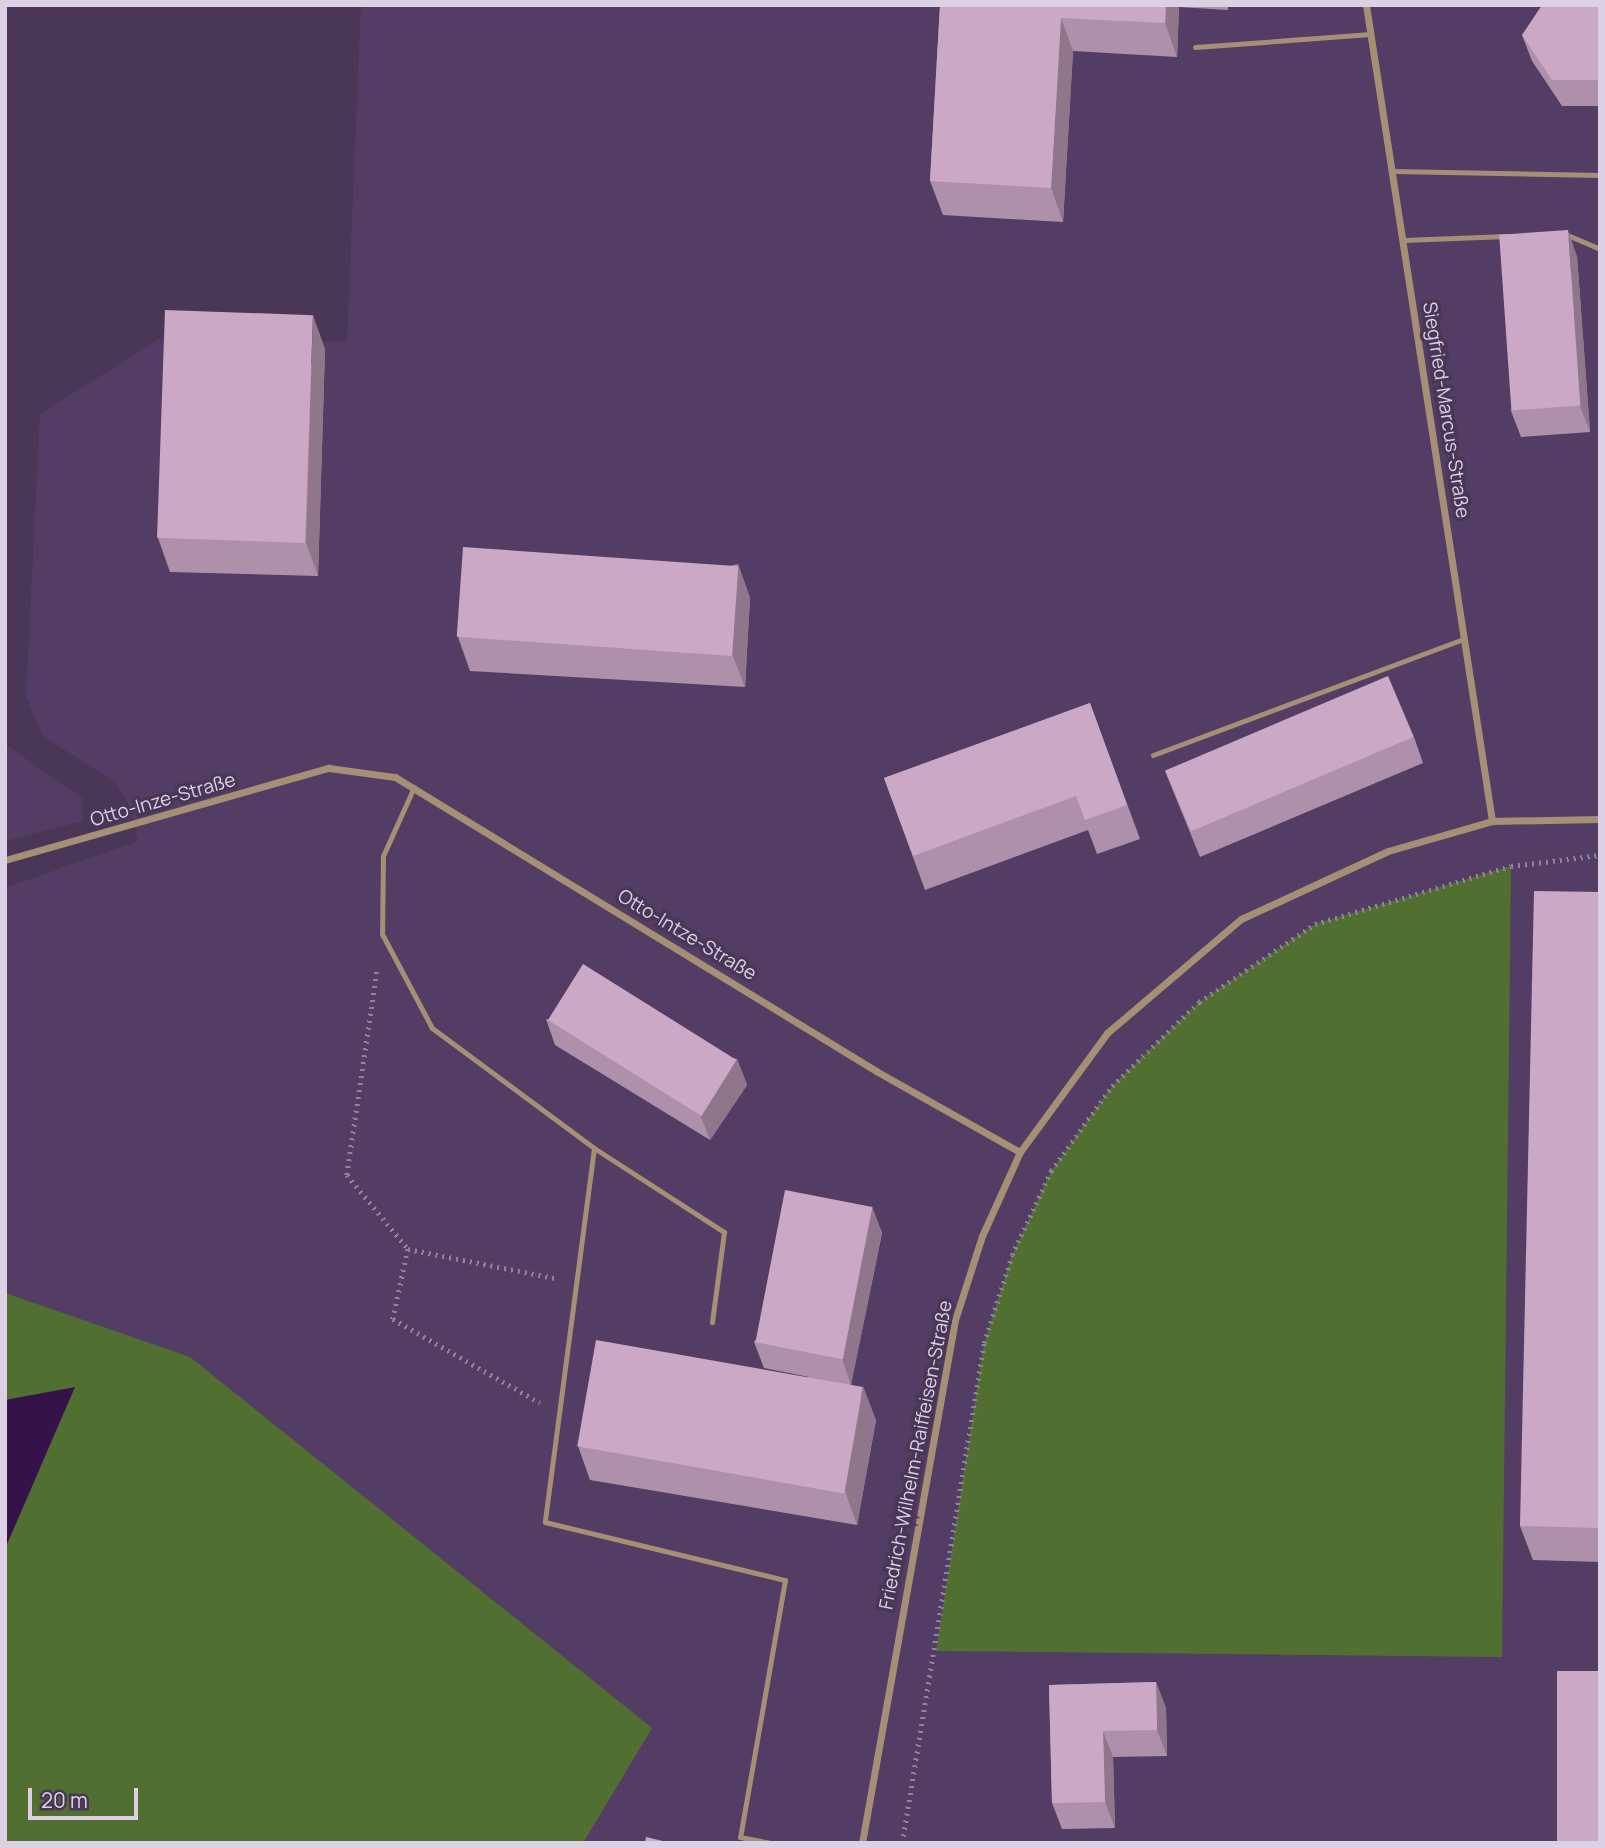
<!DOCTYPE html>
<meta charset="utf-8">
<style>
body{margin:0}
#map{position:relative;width:1605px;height:1848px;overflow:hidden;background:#4a3757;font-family:Manrope,sans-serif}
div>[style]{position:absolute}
.built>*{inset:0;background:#543d64}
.green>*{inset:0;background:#526f32}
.water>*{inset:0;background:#36124a}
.path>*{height:4.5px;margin-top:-2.25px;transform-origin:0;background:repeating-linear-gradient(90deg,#92829d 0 2px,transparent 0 7px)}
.service>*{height:5px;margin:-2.5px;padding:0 2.5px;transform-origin:2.5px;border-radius:2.5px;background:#a58f75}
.minor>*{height:7px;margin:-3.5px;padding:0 3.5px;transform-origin:3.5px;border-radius:3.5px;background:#a58f75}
.wall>*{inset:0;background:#af90ab}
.shaded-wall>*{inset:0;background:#8f768b}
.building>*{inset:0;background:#cca8c7;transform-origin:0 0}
span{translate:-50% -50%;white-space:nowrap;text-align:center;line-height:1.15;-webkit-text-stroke:7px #4a3757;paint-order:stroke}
.street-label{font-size:19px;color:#dcd0e4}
.frame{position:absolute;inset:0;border:7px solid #dcd0e4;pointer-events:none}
.scale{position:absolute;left:28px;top:1788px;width:110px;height:32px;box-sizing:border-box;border:4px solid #dcd0e4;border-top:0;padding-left:9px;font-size:21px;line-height:24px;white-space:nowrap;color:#dcd0e4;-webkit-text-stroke:5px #4a3757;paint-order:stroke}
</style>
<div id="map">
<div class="built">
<i style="clip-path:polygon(361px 5px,1600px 5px,1600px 1843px,5px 1843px,5px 888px,138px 841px,130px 807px,116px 783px,43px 736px,26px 697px,40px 414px,164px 336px,347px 342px)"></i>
<i style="clip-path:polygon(5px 744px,83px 799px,83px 821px,5px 841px)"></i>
</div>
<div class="green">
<i style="clip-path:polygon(1511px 866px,1502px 1657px,936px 1651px,984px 1343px,1012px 1255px,1051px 1171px,1112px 1086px,1199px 1002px,1315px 924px)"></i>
<i style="clip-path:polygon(5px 1293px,190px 1357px,652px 1728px,583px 1843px,5px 1843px)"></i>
</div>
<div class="water">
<i style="clip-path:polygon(75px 1387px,5px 1549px,5px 1400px)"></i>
</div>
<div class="path">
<i style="left:377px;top:972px;width:205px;rotate:98.4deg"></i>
<i style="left:347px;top:1175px;width:96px;rotate:50.5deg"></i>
<i style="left:408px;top:1249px;width:72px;rotate:102.1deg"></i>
<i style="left:393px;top:1319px;width:169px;rotate:29.7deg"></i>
<i style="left:408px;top:1249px;width:150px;rotate:11.2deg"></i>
<i style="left:902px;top:1843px;width:507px;rotate:-80.69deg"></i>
<i style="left:984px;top:1343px;width:92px;rotate:-72.3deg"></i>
<i style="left:1012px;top:1255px;width:93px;rotate:-65.1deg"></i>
<i style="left:1051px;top:1171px;width:105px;rotate:-54.3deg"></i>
<i style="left:1112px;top:1086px;width:121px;rotate:-44deg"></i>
<i style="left:1199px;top:1002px;width:140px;rotate:-33.9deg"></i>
<i style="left:1315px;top:924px;width:204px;rotate:-16.5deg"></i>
<i style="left:1511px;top:866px;width:90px;rotate:-7deg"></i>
</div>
<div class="service">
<i style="left:1195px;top:47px;width:176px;rotate:-4.2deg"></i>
<i style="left:1393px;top:171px;width:207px;rotate:1.1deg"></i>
<i style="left:1565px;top:234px;width:38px;rotate:23deg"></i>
<i style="left:1404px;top:240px;width:102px;rotate:-2.2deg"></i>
<i style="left:1153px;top:755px;width:332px;rotate:-20.5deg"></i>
<i style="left:414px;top:787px;width:76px;rotate:114.2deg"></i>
<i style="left:383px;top:856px;width:78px;rotate:90.7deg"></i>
<i style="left:382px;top:934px;width:106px;rotate:62deg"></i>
<i style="left:432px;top:1028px;width:202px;rotate:36.5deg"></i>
<i style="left:594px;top:1148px;width:155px;rotate:32.9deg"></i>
<i style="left:724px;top:1232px;width:91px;rotate:97.6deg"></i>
<i style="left:594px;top:1148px;width:377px;rotate:97.5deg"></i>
<i style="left:545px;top:1522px;width:247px;rotate:13.6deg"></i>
<i style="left:785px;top:1580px;width:261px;rotate:99.9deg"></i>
<i style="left:740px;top:1837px;width:31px;rotate:11deg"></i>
</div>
<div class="minor">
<i style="left:1366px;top:5px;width:826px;rotate:81.22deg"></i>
<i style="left:5px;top:860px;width:337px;rotate:-15.9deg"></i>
<i style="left:329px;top:768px;width:67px;rotate:7.8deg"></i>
<i style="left:395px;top:777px;width:564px;rotate:31.43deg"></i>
<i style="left:876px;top:1071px;width:165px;rotate:29.4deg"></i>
<i style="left:862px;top:1843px;width:531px;rotate:-79.92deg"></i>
<i style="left:955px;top:1320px;width:88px;rotate:-72.2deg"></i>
<i style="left:982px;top:1236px;width:92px;rotate:-65.7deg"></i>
<i style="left:1020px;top:1152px;width:147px;rotate:-53.8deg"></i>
<i style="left:1107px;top:1033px;width:176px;rotate:-40.4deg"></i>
<i style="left:1241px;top:919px;width:162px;rotate:-24.8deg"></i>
<i style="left:1388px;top:851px;width:108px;rotate:-16.1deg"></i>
<i style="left:1492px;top:821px;width:108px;rotate:-1.1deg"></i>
</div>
<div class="wall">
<i style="clip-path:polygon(940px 5px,1228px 5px,1228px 10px,1179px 7px,1177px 57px,1073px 51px,1063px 222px,943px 215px,930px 181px)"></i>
<i style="clip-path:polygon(1600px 5px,1600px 106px,1562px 106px,1532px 61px,1522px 35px)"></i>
<i style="clip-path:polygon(1577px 256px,1590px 432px,1521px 437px,1511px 411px)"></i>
<i style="clip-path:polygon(325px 349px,318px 576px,170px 572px,158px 538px)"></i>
<i style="clip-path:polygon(738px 564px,750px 598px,745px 687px,470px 671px,458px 637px)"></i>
<i style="clip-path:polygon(1090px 703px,1140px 839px,1097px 854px,1088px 830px,925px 890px,884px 778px)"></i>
<i style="clip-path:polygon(1414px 737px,1423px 763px,1200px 857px,1165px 771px)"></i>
<i style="clip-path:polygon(1600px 892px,1600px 1562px,1533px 1560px,1520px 1526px)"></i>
<i style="clip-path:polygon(546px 1019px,737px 1059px,747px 1085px,710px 1140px,555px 1045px)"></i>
<i style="clip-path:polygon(872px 1207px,882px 1233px,851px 1384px,876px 1420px,857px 1525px,590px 1480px,578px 1446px,809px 1377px,764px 1368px,754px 1342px)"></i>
<i style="clip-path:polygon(1156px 1682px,1166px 1708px,1167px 1756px,1113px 1757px,1115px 1828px,1062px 1829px,1052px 1803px,1049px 1685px)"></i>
</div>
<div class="shaded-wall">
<i style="clip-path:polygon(1166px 5px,1179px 5px,1179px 7px,1177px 57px,1165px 23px)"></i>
<i style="clip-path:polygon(1061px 18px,1073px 51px,1063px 222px,1051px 188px)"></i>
<i style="clip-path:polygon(1568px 230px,1577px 256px,1590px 432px,1580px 406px)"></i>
<i style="clip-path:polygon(313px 315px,325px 349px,318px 576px,306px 543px)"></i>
<i style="clip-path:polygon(738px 564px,750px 598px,745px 687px,732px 654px)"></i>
<i style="clip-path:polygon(737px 1059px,747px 1085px,710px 1140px,700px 1114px)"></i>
<i style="clip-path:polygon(872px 1207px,882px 1233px,851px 1385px,842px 1359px)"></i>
<i style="clip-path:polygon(863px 1386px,876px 1420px,857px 1525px,845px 1491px)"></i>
<i style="clip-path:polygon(1156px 1682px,1166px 1708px,1167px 1756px,1157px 1730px)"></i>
<i style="clip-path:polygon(1103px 1731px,1113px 1757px,1115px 1828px,1105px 1802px)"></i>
</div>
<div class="building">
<i style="clip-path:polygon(940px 5px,1166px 5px,1165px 23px,1061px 18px,1051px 188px,930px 181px)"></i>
<i style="clip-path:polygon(1542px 5px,1600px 5px,1600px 80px,1552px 80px,1522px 35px)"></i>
<i style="left:1568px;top:230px;width:176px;height:69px;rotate:86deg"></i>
<i style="left:165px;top:310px;width:148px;height:228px;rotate:2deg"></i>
<i style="left:463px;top:547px;width:276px;height:90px;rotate:4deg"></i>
<i style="left:1388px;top:676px;width:66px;height:242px;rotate:67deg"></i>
<i style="clip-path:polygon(1090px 703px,1127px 805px,1085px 820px,1076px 796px,913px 856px,884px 778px)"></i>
<i style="clip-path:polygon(1534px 891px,1600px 892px,1600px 1528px,1520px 1526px)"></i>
<i style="left:583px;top:964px;width:181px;height:66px;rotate:32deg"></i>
<i style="left:785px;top:1190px;width:89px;height:155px;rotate:11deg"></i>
<i style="left:596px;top:1340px;width:271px;height:108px;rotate:10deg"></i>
<i style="left:1600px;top:1671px;width:172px;height:43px;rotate:90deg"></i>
<i style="clip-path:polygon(1156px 1682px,1157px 1730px,1103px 1731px,1105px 1802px,1052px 1803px,1049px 1685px)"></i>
<i style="clip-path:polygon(646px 1837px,671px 1843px,645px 1843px)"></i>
</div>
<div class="street-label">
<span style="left:1446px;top:410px;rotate:81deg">Siegfried-Marcus-Straße</span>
<span style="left:163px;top:800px;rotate:-16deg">Otto-Inze-Straße</span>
<span style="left:687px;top:935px;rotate:31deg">Otto-Intze-Straße</span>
<span style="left:916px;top:1455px;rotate:-79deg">Friedrich-Wilhelm-Raiffeisen-Straße</span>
</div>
<div class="frame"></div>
<div class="scale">20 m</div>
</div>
